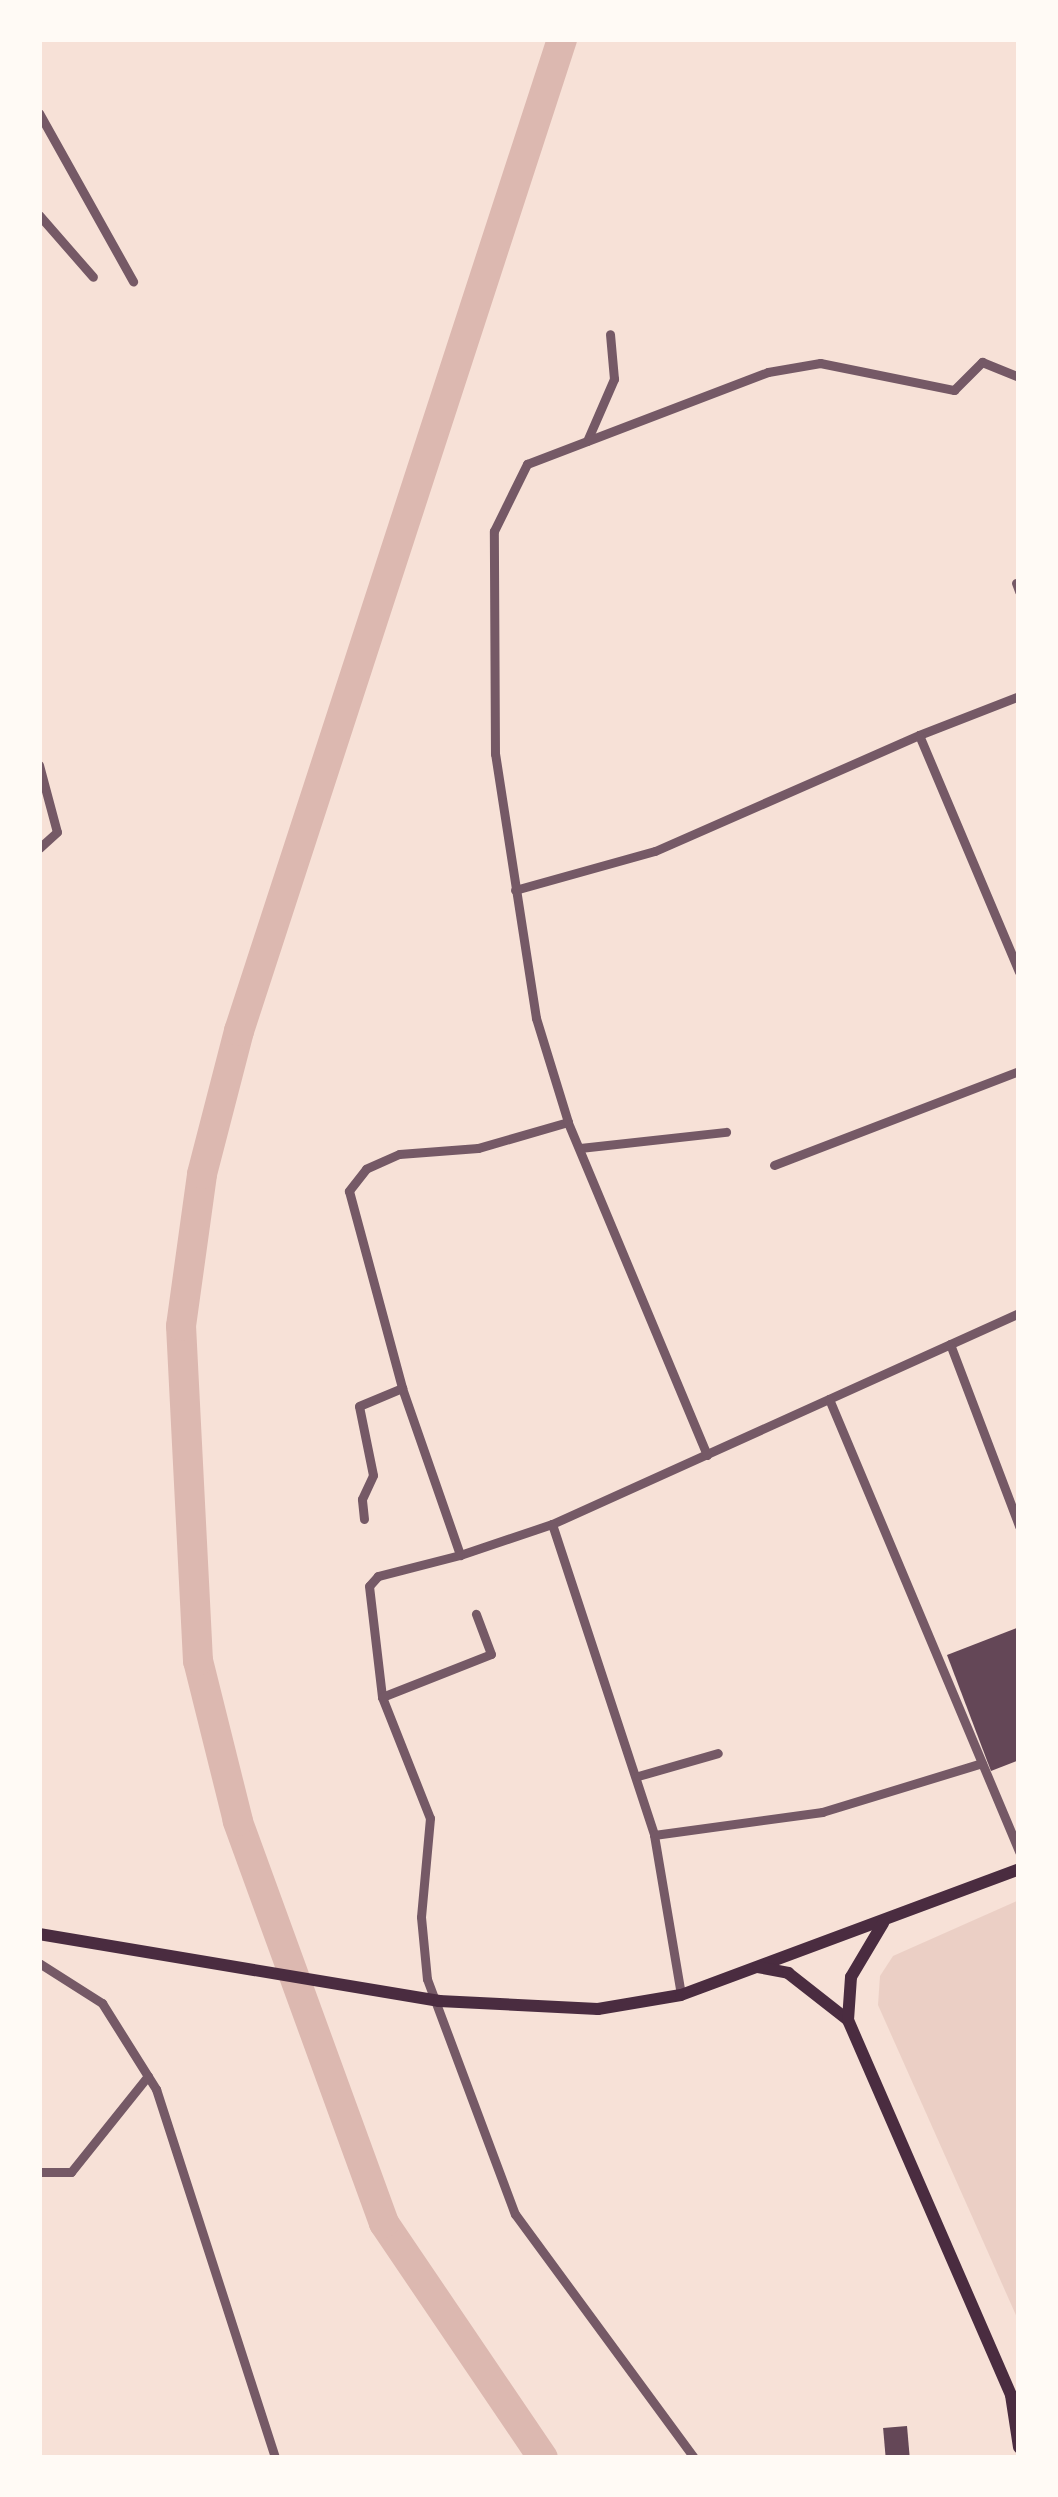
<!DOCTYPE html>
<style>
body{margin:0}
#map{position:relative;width:1058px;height:2497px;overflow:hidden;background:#f7e1d7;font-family:"Exo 2",sans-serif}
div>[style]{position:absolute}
.green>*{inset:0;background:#ebcfc5}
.river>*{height:30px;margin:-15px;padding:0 15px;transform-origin:15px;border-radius:15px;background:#dcb8b0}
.building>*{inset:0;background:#644757;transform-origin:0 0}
.minor>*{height:9px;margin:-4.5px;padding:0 4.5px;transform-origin:4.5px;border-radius:4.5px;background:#755966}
.secondary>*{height:12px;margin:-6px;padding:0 6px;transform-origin:6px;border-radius:6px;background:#4a2c40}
span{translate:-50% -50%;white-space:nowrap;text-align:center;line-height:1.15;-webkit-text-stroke:9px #fffaf5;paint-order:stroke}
.frame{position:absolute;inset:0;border:42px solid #fffaf5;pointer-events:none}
</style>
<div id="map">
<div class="green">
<i style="clip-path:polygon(1019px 1900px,1019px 2322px,878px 2005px,880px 1976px,893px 1956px)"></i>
</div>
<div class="river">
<i style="left:543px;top:2458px;width:284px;rotate:-124.1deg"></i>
<i style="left:384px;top:2223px;width:428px;rotate:-110deg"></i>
<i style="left:238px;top:1821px;width:165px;rotate:-104deg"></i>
<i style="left:198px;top:1661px;width:335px;rotate:-92.9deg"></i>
<i style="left:181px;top:1326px;width:153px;rotate:-82.1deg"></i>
<i style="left:202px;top:1174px;width:148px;rotate:-75.5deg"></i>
<i style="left:239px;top:1031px;width:1043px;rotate:-71.96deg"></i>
</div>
<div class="building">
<i style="clip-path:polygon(1019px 1627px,1019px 1760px,991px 1771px,947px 1655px)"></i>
<i style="left:907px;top:2426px;width:32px;height:24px;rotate:85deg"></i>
</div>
<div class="minor">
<i style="left:39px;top:113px;width:193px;rotate:60.8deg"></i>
<i style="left:39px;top:215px;width:82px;rotate:48.9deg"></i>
<i style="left:587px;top:441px;width:68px;rotate:-66.5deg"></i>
<i style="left:614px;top:379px;width:45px;rotate:-95.1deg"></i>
<i style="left:1016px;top:583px;width:9px;rotate:69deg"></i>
<i style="left:919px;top:735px;width:107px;rotate:-21.3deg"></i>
<i style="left:39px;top:765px;width:69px;rotate:75deg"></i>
<i style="left:57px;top:832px;width:24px;rotate:138deg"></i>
<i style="left:515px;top:890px;width:145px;rotate:-15.6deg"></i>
<i style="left:655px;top:851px;width:288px;rotate:-23.7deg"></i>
<i style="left:919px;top:735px;width:257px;rotate:67.1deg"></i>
<i style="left:568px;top:1122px;width:94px;rotate:163.9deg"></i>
<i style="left:478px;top:1148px;width:79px;rotate:175.7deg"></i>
<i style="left:399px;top:1154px;width:36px;rotate:156deg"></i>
<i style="left:366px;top:1169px;width:28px;rotate:128deg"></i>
<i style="left:349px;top:1191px;width:204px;rotate:74.9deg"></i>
<i style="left:402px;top:1388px;width:177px;rotate:70.8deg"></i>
<i style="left:460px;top:1555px;width:97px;rotate:-18.6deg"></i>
<i style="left:552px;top:1524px;width:512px;rotate:-24.31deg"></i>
<i style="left:580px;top:1148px;width:147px;rotate:-6.3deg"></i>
<i style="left:774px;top:1165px;width:262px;rotate:-21deg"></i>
<i style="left:950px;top:1344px;width:195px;rotate:69.2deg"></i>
<i style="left:829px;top:1399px;width:491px;rotate:67.2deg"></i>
<i style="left:707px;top:1455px;width:361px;rotate:-112.7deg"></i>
<i style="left:568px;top:1122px;width:109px;rotate:-107.1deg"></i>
<i style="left:536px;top:1018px;width:267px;rotate:-98.8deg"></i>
<i style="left:495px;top:754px;width:223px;rotate:-90.3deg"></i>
<i style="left:494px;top:531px;width:75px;rotate:-63.8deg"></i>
<i style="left:527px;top:464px;width:258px;rotate:-20.9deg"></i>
<i style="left:768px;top:372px;width:53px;rotate:-9.8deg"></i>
<i style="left:820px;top:363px;width:137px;rotate:11.4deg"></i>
<i style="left:954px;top:390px;width:40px;rotate:-45deg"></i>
<i style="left:982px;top:362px;width:40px;rotate:22deg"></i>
<i style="left:364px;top:1519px;width:20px;rotate:-96deg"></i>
<i style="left:362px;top:1499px;width:26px;rotate:-65deg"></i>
<i style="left:373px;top:1475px;width:70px;rotate:-101.5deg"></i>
<i style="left:359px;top:1406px;width:47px;rotate:-22.7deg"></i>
<i style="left:552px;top:1524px;width:327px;rotate:71.8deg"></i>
<i style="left:654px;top:1835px;width:162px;rotate:80.4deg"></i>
<i style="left:460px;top:1555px;width:85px;rotate:165.6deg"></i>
<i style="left:378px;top:1576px;width:13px;rotate:132deg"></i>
<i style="left:369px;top:1586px;width:112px;rotate:83.3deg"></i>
<i style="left:382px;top:1697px;width:130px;rotate:68.4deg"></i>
<i style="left:430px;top:1818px;width:99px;rotate:95.2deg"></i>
<i style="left:421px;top:1917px;width:62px;rotate:84.5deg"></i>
<i style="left:427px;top:1979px;width:251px;rotate:69.5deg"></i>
<i style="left:515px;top:2214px;width:303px;rotate:53.7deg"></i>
<i style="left:382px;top:1697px;width:117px;rotate:-21.5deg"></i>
<i style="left:491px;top:1654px;width:43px;rotate:-110.6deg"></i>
<i style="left:638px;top:1776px;width:83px;rotate:-16deg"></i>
<i style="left:654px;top:1835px;width:170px;rotate:-7.8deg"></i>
<i style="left:822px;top:1812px;width:167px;rotate:-17deg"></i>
<i style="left:39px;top:1963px;width:75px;rotate:32.4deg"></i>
<i style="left:102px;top:2003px;width:102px;rotate:57.9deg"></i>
<i style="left:156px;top:2089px;width:388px;rotate:72.1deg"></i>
<i style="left:39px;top:2172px;width:32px"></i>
<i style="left:71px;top:2172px;width:123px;rotate:-51.3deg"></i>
</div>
<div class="secondary">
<i style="left:39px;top:1934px;width:406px;rotate:9.5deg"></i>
<i style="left:439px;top:2001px;width:159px;rotate:2.9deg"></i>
<i style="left:598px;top:2009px;width:84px;rotate:-9.6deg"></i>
<i style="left:681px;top:1995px;width:361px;rotate:-20.4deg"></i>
<i style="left:758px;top:1967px;width:31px;rotate:11deg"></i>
<i style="left:788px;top:1973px;width:76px;rotate:38.1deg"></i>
<i style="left:848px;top:2020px;width:409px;rotate:66.5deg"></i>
<i style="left:1011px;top:2395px;width:53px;rotate:81.3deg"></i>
<i style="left:848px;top:2020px;width:43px;rotate:-86deg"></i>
<i style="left:851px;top:1977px;width:63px;rotate:-59.3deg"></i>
</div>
<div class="frame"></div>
</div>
